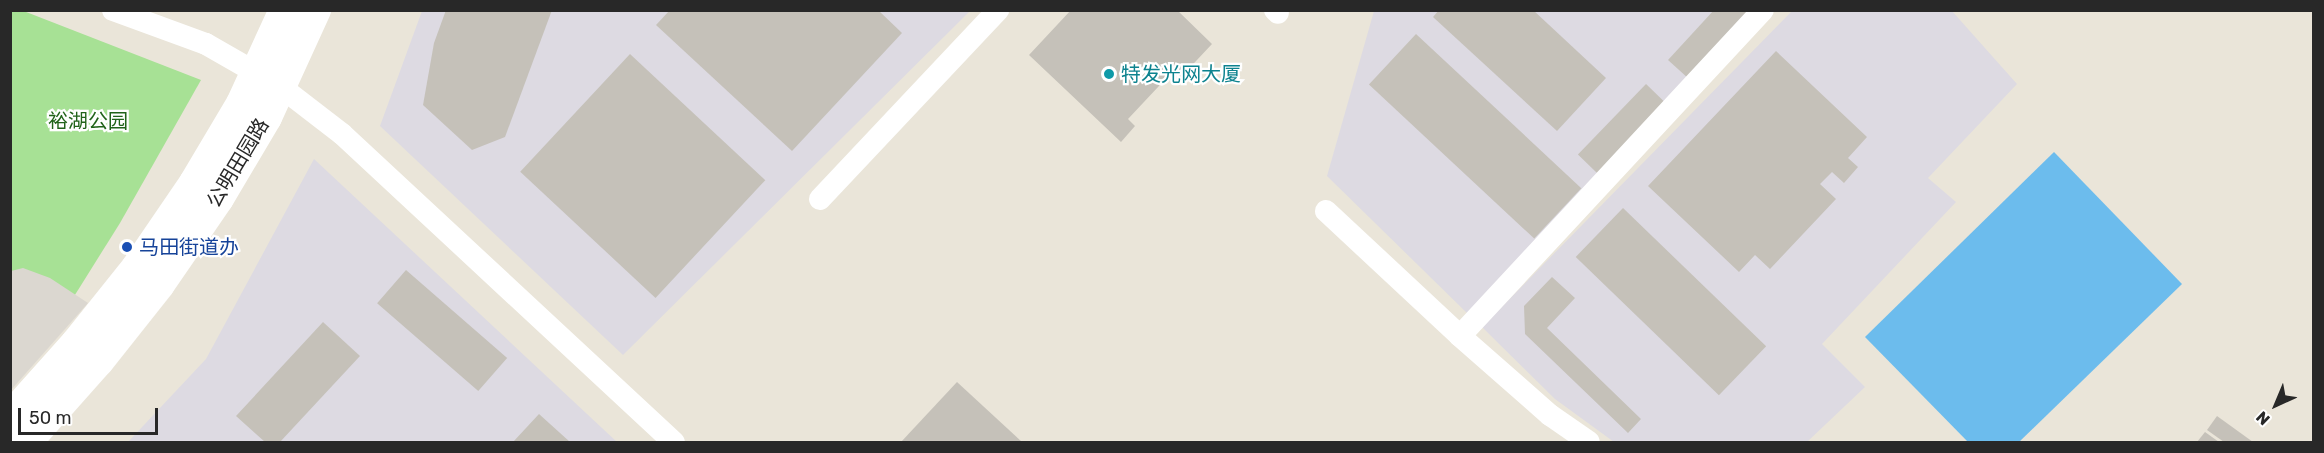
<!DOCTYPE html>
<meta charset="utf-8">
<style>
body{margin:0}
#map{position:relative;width:2324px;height:453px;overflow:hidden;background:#eae5d9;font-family:Rubik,"Noto Sans SC",sans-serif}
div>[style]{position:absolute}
.industrial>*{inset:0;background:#dddae2}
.green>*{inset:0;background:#a7e195}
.plaza>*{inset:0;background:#dbd7d0}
.water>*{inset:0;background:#6cbced}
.building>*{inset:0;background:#c5c1b9;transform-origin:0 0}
.street>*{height:22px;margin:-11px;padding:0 11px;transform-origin:11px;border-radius:11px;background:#fff}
.secondary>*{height:32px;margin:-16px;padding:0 16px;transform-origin:16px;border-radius:16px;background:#fff}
.dots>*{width:16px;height:16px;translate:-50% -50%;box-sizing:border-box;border:3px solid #fff;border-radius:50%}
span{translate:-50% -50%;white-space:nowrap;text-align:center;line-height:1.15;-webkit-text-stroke:4.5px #fff;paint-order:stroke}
.culture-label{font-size:20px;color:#0d838f}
.left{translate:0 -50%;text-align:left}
.park-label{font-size:20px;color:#21631a}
.street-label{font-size:20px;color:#282828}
.transit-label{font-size:20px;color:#164399}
.frame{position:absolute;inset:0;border:12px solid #282828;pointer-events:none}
.north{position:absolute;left:2246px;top:375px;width:60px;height:60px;-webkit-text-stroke:4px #fff;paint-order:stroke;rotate:224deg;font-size:16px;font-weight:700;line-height:24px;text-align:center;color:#282828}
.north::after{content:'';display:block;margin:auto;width:21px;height:27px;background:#282828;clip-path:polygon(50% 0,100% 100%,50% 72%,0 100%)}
.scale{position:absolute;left:18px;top:408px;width:140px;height:27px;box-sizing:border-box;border:3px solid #282828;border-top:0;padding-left:8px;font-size:18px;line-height:21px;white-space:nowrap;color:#282828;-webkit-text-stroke:4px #fff;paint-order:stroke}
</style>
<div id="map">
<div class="industrial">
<i style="clip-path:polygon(422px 11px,970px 11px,623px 355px,380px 126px)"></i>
<i style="clip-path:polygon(1374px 11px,1747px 11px,1468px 314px,1327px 176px)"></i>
<i style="clip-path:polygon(1792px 11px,1952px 11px,2017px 84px,1928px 178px,1956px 202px,1822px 344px,1865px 387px,1807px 442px,1614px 442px,1555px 399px,1482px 327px)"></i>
<i style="clip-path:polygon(314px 159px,617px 442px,128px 442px,206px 359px)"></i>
</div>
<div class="green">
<i style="clip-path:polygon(21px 10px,201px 80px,120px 223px,58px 322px,11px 374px,10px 11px)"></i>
</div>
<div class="plaza">
<i style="clip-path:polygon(23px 268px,50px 278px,88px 303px,11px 390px,11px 271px)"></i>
</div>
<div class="water">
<i style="clip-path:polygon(2054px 152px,2182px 284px,2019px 442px,1968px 442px,1865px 337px)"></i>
</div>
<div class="building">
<i style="clip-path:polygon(446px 10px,552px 10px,505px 137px,472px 150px,423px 105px,434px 43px)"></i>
<i style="clip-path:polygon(670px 10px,878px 10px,902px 33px,792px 151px,656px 25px)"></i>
<i style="clip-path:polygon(1071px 10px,1177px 10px,1212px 44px,1181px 77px,1174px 70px,1128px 119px,1135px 126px,1121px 142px,1029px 55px)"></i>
<i style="clip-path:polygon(1439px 10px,1533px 10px,1606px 78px,1557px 131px,1433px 17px)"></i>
<i style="clip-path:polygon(1714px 10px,1752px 10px,1689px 79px,1668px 60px)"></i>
<i style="left:1416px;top:34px;width:226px;height:69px;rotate:43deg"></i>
<i style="clip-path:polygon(1776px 51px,1867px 137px,1848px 158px,1858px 167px,1844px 183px,1832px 172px,1820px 184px,1836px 199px,1770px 269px,1755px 255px,1739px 272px,1648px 186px)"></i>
<i style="left:630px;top:54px;width:185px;height:161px;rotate:43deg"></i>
<i style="left:1646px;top:84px;width:28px;height:98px;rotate:44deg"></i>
<i style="left:1623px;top:208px;width:199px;height:68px;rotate:44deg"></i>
<i style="left:406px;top:270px;width:134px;height:44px;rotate:41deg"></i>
<i style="clip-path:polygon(1552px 277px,1575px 298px,1547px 328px,1641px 419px,1628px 433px,1525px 334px,1524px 306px)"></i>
<i style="clip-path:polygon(323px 322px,360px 356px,280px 442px,265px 442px,236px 416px)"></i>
<i style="clip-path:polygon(957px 382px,1022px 442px,901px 442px)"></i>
<i style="clip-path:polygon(539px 414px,570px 442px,513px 442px)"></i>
<i style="clip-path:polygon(2217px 416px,2253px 442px,2224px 442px,2207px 430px)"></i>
<i style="clip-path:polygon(2205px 432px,2219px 442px,2197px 442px)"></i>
</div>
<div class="street">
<i style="left:113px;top:10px;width:99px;rotate:20.1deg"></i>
<i style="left:206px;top:44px;width:86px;rotate:29.8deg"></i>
<i style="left:281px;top:87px;width:77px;rotate:37.6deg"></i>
<i style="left:342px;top:134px;width:453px;rotate:42.9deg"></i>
<i style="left:1275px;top:10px;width:4px;rotate:45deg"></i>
<i style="left:820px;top:199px;width:260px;rotate:-46.7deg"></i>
<i style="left:1326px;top:211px;width:183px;rotate:43deg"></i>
<i style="left:1460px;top:336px;width:120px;rotate:41.3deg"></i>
<i style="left:1550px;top:415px;width:47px;rotate:34.7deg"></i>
<i style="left:1460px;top:336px;width:445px;rotate:-47.1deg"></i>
</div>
<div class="secondary">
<i style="left:10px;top:418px;width:101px;rotate:-48.2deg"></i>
<i style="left:77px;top:343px;width:96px;rotate:-51.3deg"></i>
<i style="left:137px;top:268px;width:103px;rotate:-55.7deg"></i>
<i style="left:195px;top:183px;width:92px;rotate:-59.3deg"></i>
<i style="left:242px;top:104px;width:103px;rotate:-65.4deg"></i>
<i style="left:26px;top:442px;width:108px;rotate:-48.4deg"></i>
<i style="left:98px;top:361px;width:98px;rotate:-51.6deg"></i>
<i style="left:159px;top:284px;width:104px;rotate:-55.5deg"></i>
<i style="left:218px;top:198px;width:94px;rotate:-59.3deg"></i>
<i style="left:266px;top:117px;width:118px;rotate:-65.4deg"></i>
</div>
<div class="dots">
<i style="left:1109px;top:74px;background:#0f9aa8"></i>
<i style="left:127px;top:247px;background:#1a4fb4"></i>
</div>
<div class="culture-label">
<span class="left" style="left:1121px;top:74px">特发光网大厦</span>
</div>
<div class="park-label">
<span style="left:88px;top:121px">裕湖公园</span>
</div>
<div class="street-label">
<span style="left:238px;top:163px;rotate:-59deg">公明田园路</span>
</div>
<div class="transit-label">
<span class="left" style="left:139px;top:247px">马田街道办</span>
</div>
<div class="frame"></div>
<div class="north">N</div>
<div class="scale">50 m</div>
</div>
